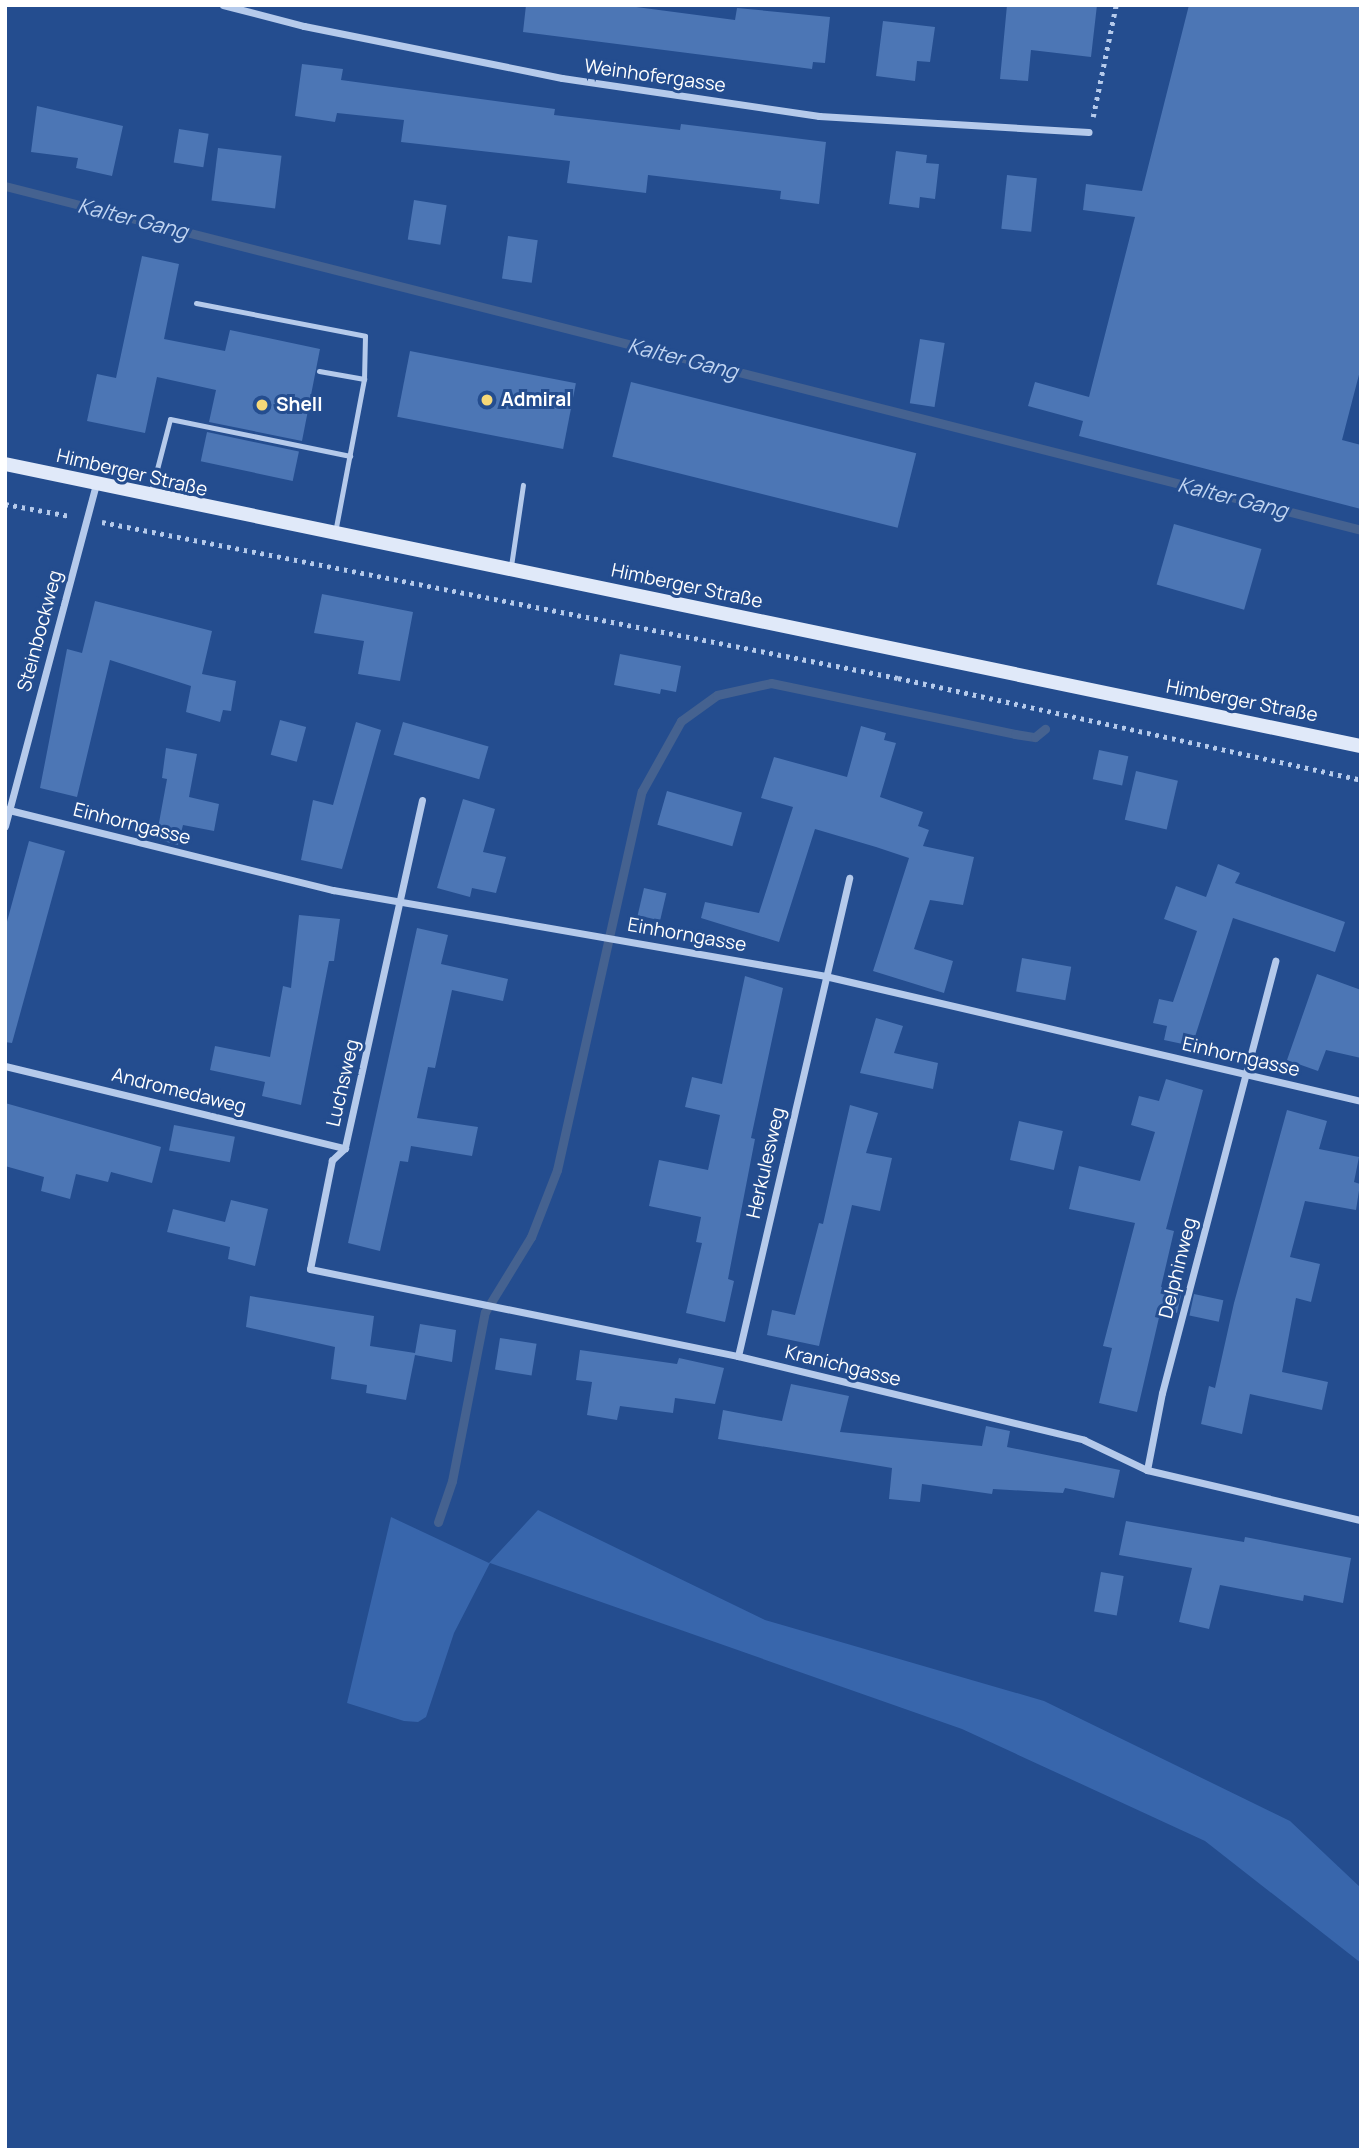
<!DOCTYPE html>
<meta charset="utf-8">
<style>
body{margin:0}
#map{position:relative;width:1366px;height:2155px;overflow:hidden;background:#244d8f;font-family:Manrope,sans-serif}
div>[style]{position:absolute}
.green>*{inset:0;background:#3866ac}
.stream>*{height:9px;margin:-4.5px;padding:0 4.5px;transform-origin:4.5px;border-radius:4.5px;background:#456290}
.building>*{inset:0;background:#4c76b5;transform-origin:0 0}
.path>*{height:4.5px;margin-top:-2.25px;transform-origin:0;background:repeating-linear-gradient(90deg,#b5caeb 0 3.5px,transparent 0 8.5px)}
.service>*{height:5px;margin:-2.5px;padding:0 2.5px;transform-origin:2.5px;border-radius:2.5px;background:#b5caeb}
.minor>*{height:7px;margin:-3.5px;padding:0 3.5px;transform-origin:3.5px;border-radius:3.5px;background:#b5caeb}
.secondary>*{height:14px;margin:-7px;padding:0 7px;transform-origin:7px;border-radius:7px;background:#e0e9f9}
.dots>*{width:19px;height:19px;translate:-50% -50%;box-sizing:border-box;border:4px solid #244d8f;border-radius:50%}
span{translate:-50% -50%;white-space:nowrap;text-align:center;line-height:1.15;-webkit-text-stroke:6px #244d8f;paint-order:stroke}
.street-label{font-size:19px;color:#fff}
.poi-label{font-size:19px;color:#fff;font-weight:700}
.left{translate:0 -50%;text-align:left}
.water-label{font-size:21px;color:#c1d5f2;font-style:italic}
.frame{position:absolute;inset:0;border:7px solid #fff;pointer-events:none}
</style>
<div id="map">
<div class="green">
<i style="clip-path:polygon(538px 1510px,765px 1620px,1044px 1701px,1290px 1821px,1361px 1888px,1361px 1963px,1205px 1841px,962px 1729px,490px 1563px,454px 1633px,426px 1717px,418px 1722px,404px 1721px,347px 1703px,391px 1517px,489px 1563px)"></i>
</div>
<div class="stream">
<i style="left:5px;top:186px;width:1399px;rotate:14.23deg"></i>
<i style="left:438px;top:1522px;width:43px;rotate:-71.1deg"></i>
<i style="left:452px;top:1481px;width:172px;rotate:-79deg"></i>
<i style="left:485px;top:1312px;width:88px;rotate:-58.5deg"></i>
<i style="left:531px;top:1237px;width:72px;rotate:-68.8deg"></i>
<i style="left:557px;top:1170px;width:388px;rotate:-77.4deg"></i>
<i style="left:642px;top:791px;width:80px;rotate:-60.9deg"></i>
<i style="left:681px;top:721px;width:44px;rotate:-35.8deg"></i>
<i style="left:717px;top:695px;width:55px;rotate:-12.5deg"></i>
<i style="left:771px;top:683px;width:249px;rotate:11.8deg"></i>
<i style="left:1015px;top:734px;width:20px;rotate:9deg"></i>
<i style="left:1035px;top:737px;width:13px;rotate:-39deg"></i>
</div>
<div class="building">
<i style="clip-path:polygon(526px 5px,621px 5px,735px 20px,737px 8px,830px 17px,825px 63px,813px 62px,812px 69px,523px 32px)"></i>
<i style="clip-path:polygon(1007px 5px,1097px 5px,1091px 57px,1031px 50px,1028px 81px,1000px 79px)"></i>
<i style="clip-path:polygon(1189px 5px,1361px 5px,1361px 367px,1342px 440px,1361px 445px,1361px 509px,1079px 436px,1083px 421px,1028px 406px,1035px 382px,1089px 397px,1135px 217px,1083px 210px,1086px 184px,1142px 191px)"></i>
<i style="clip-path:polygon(883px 21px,935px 27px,930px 62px,917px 61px,915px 81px,876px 76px)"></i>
<i style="clip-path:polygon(302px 64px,343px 69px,341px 80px,555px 109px,554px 115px,680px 130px,681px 124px,826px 142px,819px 204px,780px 199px,781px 191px,648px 175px,646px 193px,567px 183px,570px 161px,401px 142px,404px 120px,337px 113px,335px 122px,295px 116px)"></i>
<i style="clip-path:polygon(37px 106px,123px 126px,112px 176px,76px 168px,78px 158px,31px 152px)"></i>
<i style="left:179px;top:129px;width:30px;height:34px;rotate:9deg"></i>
<i style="left:218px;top:148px;width:64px;height:53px;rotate:7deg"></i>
<i style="clip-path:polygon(896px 151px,927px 155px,926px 163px,939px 164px,935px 199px,920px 197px,919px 208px,889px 204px)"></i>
<i style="left:1007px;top:175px;width:30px;height:54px;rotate:6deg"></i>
<i style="left:414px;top:200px;width:33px;height:40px;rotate:9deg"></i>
<i style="left:508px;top:236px;width:30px;height:43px;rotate:8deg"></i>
<i style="clip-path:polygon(142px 256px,179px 264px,164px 339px,225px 351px,230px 330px,320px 349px,302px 441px,209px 422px,216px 390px,157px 377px,145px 433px,87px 421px,97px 374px,116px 378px)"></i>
<i style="left:920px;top:339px;width:25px;height:65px;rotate:9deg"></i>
<i style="left:410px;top:351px;width:169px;height:67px;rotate:11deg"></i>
<i style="left:631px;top:382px;width:294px;height:77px;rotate:14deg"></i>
<i style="left:207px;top:432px;width:94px;height:30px;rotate:12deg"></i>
<i style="left:1174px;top:524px;width:91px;height:63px;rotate:16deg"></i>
<i style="clip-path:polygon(322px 594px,413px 612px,400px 681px,358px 674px,364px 641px,314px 633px)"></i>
<i style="clip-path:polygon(95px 601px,212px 631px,202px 674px,236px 681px,231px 711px,223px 710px,220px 722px,186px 712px,191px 686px,110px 660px,77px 797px,40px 788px,67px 649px,82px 653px)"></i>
<i style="clip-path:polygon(620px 654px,681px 666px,676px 692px,661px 689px,660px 694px,614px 685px)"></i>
<i style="left:280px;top:720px;width:27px;height:36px;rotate:15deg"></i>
<i style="clip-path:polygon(356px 722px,381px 730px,342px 869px,301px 860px,313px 800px,333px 805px)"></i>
<i style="left:403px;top:722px;width:89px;height:34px;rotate:16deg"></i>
<i style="clip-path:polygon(861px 726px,886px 733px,884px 740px,896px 743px,880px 797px,923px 812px,918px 826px,929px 830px,923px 846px,974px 857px,963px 905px,930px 900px,914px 949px,953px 961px,944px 993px,873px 971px,909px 858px,876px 847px,815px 829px,779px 942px,701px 918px,705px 902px,759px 913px,793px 807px,761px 798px,774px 757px,847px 777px)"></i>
<i style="clip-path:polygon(166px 748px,197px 754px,189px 797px,219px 804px,214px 831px,183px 825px,178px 845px,156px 839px,167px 779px,162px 778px)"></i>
<i style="left:1099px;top:750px;width:30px;height:30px;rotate:12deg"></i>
<i style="left:1136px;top:771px;width:43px;height:50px;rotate:13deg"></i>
<i style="left:667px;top:791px;width:78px;height:35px;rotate:16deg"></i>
<i style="clip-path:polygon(463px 799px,495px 809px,483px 852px,506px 857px,496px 893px,472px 888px,470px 897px,437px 888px)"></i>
<i style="clip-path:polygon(29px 841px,65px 851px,12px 1043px,5px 1042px,5px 929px)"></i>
<i style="clip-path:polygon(1218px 864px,1240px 873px,1235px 883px,1345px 922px,1335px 952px,1233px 918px,1192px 1046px,1164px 1040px,1167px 1026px,1153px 1023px,1159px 999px,1173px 1002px,1197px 931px,1164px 919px,1176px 886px,1206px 897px)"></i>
<i style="left:644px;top:888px;width:23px;height:28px;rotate:13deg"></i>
<i style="clip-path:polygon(299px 915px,340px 919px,334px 961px,329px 961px,301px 1105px,262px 1096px,265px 1082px,210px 1070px,215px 1046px,270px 1057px,283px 986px,291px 988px)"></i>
<i style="clip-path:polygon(417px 928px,448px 935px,441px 964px,508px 979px,503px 1001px,452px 990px,435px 1068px,428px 1067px,417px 1118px,478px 1127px,472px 1156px,411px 1146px,408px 1162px,400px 1161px,380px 1251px,348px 1243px)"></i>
<i style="left:1022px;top:958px;width:50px;height:34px;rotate:10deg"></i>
<i style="clip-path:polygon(1317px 974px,1361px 990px,1361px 1058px,1326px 1050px,1318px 1071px,1287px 1060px)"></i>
<i style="clip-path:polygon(745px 976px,783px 988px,751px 1138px,755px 1139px,728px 1279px,734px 1281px,725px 1322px,686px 1313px,702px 1243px,696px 1242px,701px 1217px,649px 1206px,659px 1160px,708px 1170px,720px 1115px,685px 1107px,692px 1077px,722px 1084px)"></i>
<i style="clip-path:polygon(876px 1018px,903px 1026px,894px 1053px,938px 1063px,933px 1089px,860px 1073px)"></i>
<i style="clip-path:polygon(1166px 1079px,1203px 1090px,1166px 1229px,1174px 1231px,1161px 1287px,1182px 1291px,1177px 1313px,1161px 1309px,1137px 1412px,1099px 1403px,1112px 1348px,1103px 1346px,1135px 1223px,1069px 1209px,1079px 1166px,1140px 1181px,1155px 1132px,1131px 1125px,1139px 1096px,1159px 1101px)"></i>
<i style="clip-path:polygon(5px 1103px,161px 1147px,152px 1183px,111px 1172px,108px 1182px,76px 1174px,70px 1199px,41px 1191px,44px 1177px,5px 1166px)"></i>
<i style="clip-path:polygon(850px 1105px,878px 1113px,866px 1153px,892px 1158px,880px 1211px,852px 1205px,819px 1346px,767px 1335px,772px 1310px,795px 1315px,819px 1223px,823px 1224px)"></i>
<i style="clip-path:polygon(1287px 1110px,1327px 1121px,1319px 1149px,1359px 1157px,1354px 1182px,1360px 1184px,1356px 1210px,1305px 1201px,1290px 1257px,1320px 1264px,1311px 1302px,1296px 1298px,1282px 1372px,1328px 1382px,1322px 1410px,1250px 1394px,1242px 1434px,1201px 1424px,1209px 1386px,1215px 1388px,1234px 1303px)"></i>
<i style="left:1019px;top:1121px;width:45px;height:40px;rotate:13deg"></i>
<i style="left:174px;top:1125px;width:62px;height:26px;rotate:11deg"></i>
<i style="clip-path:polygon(231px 1200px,268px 1209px,255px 1266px,228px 1259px,230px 1247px,167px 1232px,173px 1209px,225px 1222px)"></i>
<i style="left:1194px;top:1294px;width:30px;height:22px;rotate:12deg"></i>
<i style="clip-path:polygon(250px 1296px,374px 1316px,370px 1346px,415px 1353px,420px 1324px,456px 1330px,452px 1362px,415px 1355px,406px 1400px,366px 1393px,367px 1385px,331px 1379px,335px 1347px,246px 1327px)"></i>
<i style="left:500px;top:1338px;width:37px;height:32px;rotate:9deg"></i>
<i style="clip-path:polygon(580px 1350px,677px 1364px,679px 1358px,724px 1368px,715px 1404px,675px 1398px,673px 1413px,620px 1406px,617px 1420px,587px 1415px,592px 1382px,576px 1380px)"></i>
<i style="clip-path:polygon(791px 1384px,849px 1396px,840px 1432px,982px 1446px,986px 1426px,1010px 1431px,1007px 1447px,1120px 1470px,1114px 1498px,1065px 1488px,1063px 1493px,993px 1489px,992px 1494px,922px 1484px,920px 1502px,889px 1499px,892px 1468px,718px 1439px,723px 1410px,782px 1421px)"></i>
<i style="clip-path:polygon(1126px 1521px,1244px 1542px,1245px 1537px,1351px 1558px,1343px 1603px,1304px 1595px,1303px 1601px,1220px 1585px,1209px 1629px,1179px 1622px,1192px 1568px,1119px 1555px)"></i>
<i style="left:1101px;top:1572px;width:23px;height:40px;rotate:10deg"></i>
</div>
<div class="path">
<i style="left:1093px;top:117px;width:114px;rotate:-78.4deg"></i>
<i style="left:5px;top:504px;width:66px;rotate:10.5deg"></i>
<i style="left:102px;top:522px;width:811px;rotate:11.09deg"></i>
<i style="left:898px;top:678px;width:474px;rotate:12.4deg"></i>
</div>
<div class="service">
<i style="left:196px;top:303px;width:172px;rotate:11deg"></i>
<i style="left:365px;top:336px;width:43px;rotate:91.3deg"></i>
<i style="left:364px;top:379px;width:156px;rotate:100.7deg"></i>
<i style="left:319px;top:371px;width:46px;rotate:10.1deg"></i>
<i style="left:151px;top:492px;width:75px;rotate:-75.4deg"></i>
<i style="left:170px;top:419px;width:184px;rotate:11.6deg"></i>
<i style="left:511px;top:566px;width:82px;rotate:-81.6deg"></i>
</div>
<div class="minor">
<i style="left:223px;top:5px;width:84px;rotate:14.5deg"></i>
<i style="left:304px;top:26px;width:263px;rotate:11.4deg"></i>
<i style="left:562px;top:78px;width:260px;rotate:8.4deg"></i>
<i style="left:819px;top:116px;width:270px;rotate:3.4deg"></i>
<i style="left:422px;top:800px;width:356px;rotate:102.5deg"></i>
<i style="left:345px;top:1148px;width:18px;rotate:137deg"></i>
<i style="left:332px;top:1160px;width:111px;rotate:101.4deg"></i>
<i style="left:310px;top:1269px;width:437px;rotate:11.5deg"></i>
<i style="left:738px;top:1356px;width:356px;rotate:13.6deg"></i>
<i style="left:1084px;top:1440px;width:70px;rotate:25.5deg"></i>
<i style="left:1147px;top:1470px;width:220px;rotate:13.2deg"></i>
<i style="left:5px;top:809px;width:338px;rotate:13.9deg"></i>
<i style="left:333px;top:890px;width:499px;rotate:9.9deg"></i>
<i style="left:825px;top:976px;width:550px;rotate:13.13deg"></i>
<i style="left:5px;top:826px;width:353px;rotate:-75.1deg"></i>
<i style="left:5px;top:1066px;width:350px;rotate:13.6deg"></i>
<i style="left:738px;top:1356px;width:491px;rotate:-76.9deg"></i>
<i style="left:1147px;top:1470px;width:78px;rotate:-79deg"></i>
<i style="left:1162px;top:1393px;width:447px;rotate:-75.3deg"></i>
</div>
<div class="secondary">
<i style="left:5px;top:464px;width:1385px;rotate:11.75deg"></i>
</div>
<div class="dots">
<i style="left:487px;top:400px;background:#f6d878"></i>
<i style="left:262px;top:405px;background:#f6d878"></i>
</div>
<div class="street-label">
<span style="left:655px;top:76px;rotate:8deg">Weinhofergasse</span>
<span style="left:132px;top:473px;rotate:13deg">Himberger Straße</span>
<span style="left:687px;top:586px;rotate:12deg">Himberger Straße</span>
<span style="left:40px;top:631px;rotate:-75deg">Steinbockweg</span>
<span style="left:1242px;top:701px;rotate:11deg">Himberger Straße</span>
<span style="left:132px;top:824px;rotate:14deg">Einhorngasse</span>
<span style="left:687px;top:935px;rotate:10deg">Einhorngasse</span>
<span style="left:1241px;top:1057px;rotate:13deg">Einhorngasse</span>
<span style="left:343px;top:1083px;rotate:-77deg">Luchsweg</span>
<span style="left:179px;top:1091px;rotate:14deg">Andromedaweg</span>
<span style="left:766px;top:1163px;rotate:-77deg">Herkulesweg</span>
<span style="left:1178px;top:1268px;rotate:-76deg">Delphinweg</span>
<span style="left:843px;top:1366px;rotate:14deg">Kranichgasse</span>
</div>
<div class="poi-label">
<span class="left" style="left:501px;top:400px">Admiral</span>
<span class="left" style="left:276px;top:405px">Shell</span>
</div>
<div class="water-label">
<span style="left:133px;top:218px;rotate:14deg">Kalter Gang</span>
<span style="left:683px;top:358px;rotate:14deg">Kalter Gang</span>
<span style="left:1233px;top:497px;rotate:14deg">Kalter Gang</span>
</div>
<div class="frame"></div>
</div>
